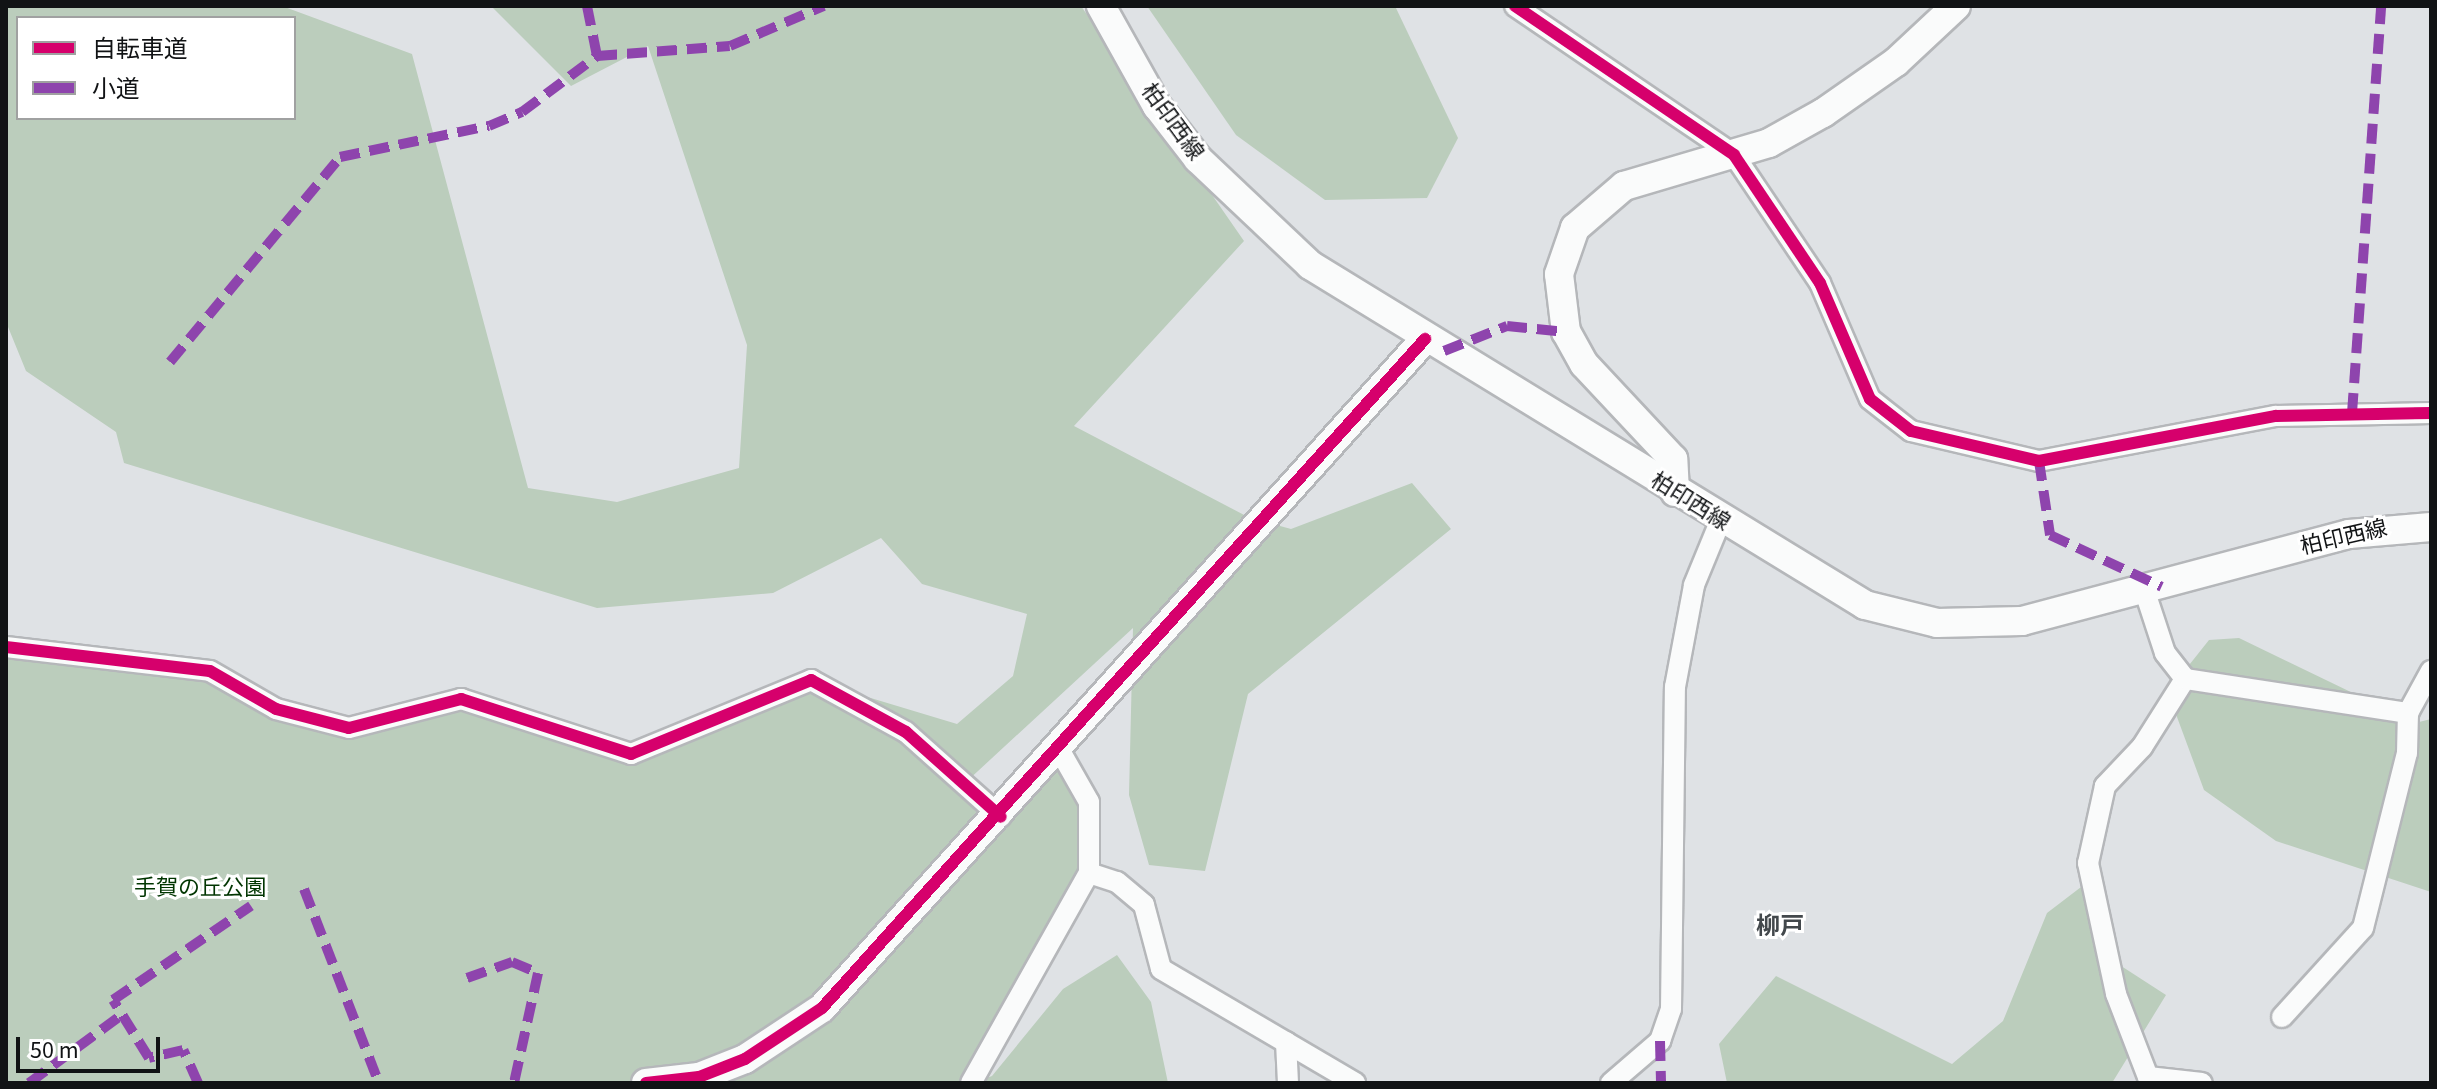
<!DOCTYPE html>
<meta charset="utf-8">
<style>
body{margin:0}
#map{position:relative;width:2437px;height:1089px;overflow:hidden;background:#dfe2e5;font-family:"Source Sans 3","Noto Sans JP",sans-serif}
div>[style]{position:absolute}
.green>*{inset:0;background:#bbcdbc}
.roads{filter:drop-shadow(2px 0 #b5b7ba) drop-shadow(-2px 0 #b5b7ba) drop-shadow(0 2px #b5b7ba) drop-shadow(0 -2px #b5b7ba)}
.street>*{height:20px;margin:-10px;padding:0 10px;transform-origin:10px;border-radius:10px;background:#fafbfb}
.secondary>*{height:28px;margin:-14px;padding:0 14px;transform-origin:14px;border-radius:14px;background:#fafbfb}
.quiet>*{height:10px;margin-top:-5px;transform-origin:0;background:repeating-linear-gradient(90deg,#8e44ad 0 20px,transparent 0 30px)}
.cycleway>*{height:12px;margin:-6px;padding:0 6px;transform-origin:6px;border-radius:6px;background:#d6006c}
span{translate:-50% -50%;white-space:nowrap;text-align:center;line-height:1.15;-webkit-text-stroke:6px #fff;paint-order:stroke}
.street-label{font-size:22px;color:#111315}
.park-label{font-size:22px;color:#013501}
.neighbourhood-label{font-size:24px;color:#43484c;font-weight:700}
.frame{position:absolute;inset:0;border:8px solid #111315;pointer-events:none}
.legend{position:absolute;left:16px;top:16px;width:280px;height:104px;box-sizing:border-box;background:#fff;border:2px solid #a0a1a1;margin:0;padding:10px 14px;list-style:none;font-size:24px;color:#111315}
.legend li{display:flex;align-items:center;gap:16px;height:40px}
.legend b{width:40px;border:2px solid #a0a1a1}
.scale{position:absolute;left:16px;top:1037px;width:144px;height:36px;box-sizing:border-box;border:4px solid #111315;border-top:0;padding-left:10px;font-size:24px;line-height:28px;white-space:nowrap;color:#111315;-webkit-text-stroke:6px #fff;paint-order:stroke}
</style>
<div id="map">
<div class="green">
<i style="clip-path:polygon(evenodd,6px 6px,282px 6px,412px 54px,528px 488px,617px 502px,739px 468px,747px 345px,648px 46px,571px 86px,491px 6px,1081px 6px,1244px 241px,1074px 426px,1248px 517px,1291px 529px,1412px 483px,1451px 529px,1248px 694px,1205px 871px,1149px 865px,1129px 795px,1133px 628px,965px 783px,1002px 816px,1060px 751px,1076px 772px,1092px 851px,971px 1083px,6px 1083px,6px 647px,210px 671px,329px 723px,461px 699px,630px 754px,811px 680px,957px 724px,1013px 676px,1027px 614px,922px 584px,881px 538px,773px 593px,597px 608px,124px 463px,116px 432px,26px 371px,6px 322px,6px 6px,18px 18px,294px 18px,294px 118px,18px 118px,18px 18px)"></i>
<i style="clip-path:polygon(1147px 6px,1395px 6px,1458px 138px,1427px 198px,1325px 200px,1236px 135px)"></i>
<i style="clip-path:polygon(2239px 638px,2415px 723px,2431px 719px,2431px 892px,2276px 841px,2204px 790px,2177px 717px,2178px 679px,2209px 640px)"></i>
<i style="clip-path:polygon(2085px 884px,2115px 962px,2166px 995px,2112px 1083px,1727px 1083px,1719px 1044px,1776px 976px,1952px 1064px,2003px 1021px,2047px 913px)"></i>
<i style="clip-path:polygon(1117px 955px,1151px 1002px,1168px 1083px,973px 1083px,992px 1076px,1063px 989px)"></i>
</div>
<div class="roads">
<div class="street">
<i style="left:1515px;top:6px;width:265px;rotate:34.2deg"></i>
<i style="left:1734px;top:155px;width:154px;rotate:56.1deg"></i>
<i style="left:1820px;top:283px;width:126px;rotate:66.7deg"></i>
<i style="left:1870px;top:399px;width:52px;rotate:38deg"></i>
<i style="left:1911px;top:431px;width:131px;rotate:13.2deg"></i>
<i style="left:2039px;top:461px;width:241px;rotate:-10.8deg"></i>
<i style="left:2276px;top:416px;width:155px;rotate:-1.1deg"></i>
<i style="left:2145px;top:592px;width:64px;rotate:71.8deg"></i>
<i style="left:2165px;top:653px;width:33px;rotate:52deg"></i>
<i style="left:2185px;top:679px;width:80px;rotate:122.3deg"></i>
<i style="left:2142px;top:747px;width:54px;rotate:133.5deg"></i>
<i style="left:2105px;top:786px;width:79px;rotate:102.4deg"></i>
<i style="left:2088px;top:863px;width:134px;rotate:77.9deg"></i>
<i style="left:2116px;top:994px;width:89px;rotate:68.9deg"></i>
<i style="left:2148px;top:1077px;width:54px;rotate:6.3deg"></i>
<i style="left:6px;top:647px;width:205px;rotate:6.7deg"></i>
<i style="left:210px;top:671px;width:76px;rotate:29.9deg"></i>
<i style="left:276px;top:709px;width:75px;rotate:14.6deg"></i>
<i style="left:349px;top:728px;width:116px;rotate:-14.5deg"></i>
<i style="left:461px;top:699px;width:179px;rotate:17.9deg"></i>
<i style="left:631px;top:754px;width:195px;rotate:-22.3deg"></i>
<i style="left:811px;top:680px;width:108px;rotate:28.7deg"></i>
<i style="left:906px;top:732px;width:127px;rotate:41.8deg"></i>
<i style="left:2185px;top:679px;width:226px;rotate:8.7deg"></i>
<i style="left:1089px;top:873px;width:29px;rotate:18deg"></i>
<i style="left:1117px;top:882px;width:35px;rotate:40deg"></i>
<i style="left:1144px;top:905px;width:66px;rotate:75.1deg"></i>
<i style="left:1161px;top:969px;width:225px;rotate:30.4deg"></i>
<i style="left:2282px;top:1017px;width:120px;rotate:-47.7deg"></i>
<i style="left:2363px;top:928px;width:180px;rotate:-75.9deg"></i>
<i style="left:2407px;top:753px;width:40px;rotate:-88.6deg"></i>
<i style="left:2408px;top:713px;width:48px;rotate:-61.3deg"></i>
<i style="left:1286px;top:1042px;width:41px;rotate:87.2deg"></i>
<i style="left:971px;top:1083px;width:241px;rotate:-60.7deg"></i>
<i style="left:1089px;top:873px;width:71px;rotate:-90deg"></i>
<i style="left:1089px;top:802px;width:59px;rotate:-119.6deg"></i>
<i style="left:1611px;top:1083px;width:65px;rotate:-40.6deg"></i>
<i style="left:1660px;top:1041px;width:34px;rotate:-71deg"></i>
<i style="left:1671px;top:1009px;width:322px;rotate:-89.3deg"></i>
<i style="left:1675px;top:687px;width:104px;rotate:-79.4deg"></i>
<i style="left:1694px;top:585px;width:68px;rotate:-67.6deg"></i>
</div>
<div class="secondary">
<i style="left:1101px;top:6px;width:115px;rotate:60.8deg"></i>
<i style="left:1157px;top:106px;width:67px;rotate:52.3deg"></i>
<i style="left:1198px;top:159px;width:154px;rotate:43.4deg"></i>
<i style="left:1310px;top:265px;width:651px;rotate:31.49deg"></i>
<i style="left:1865px;top:605px;width:74px;rotate:14deg"></i>
<i style="left:1937px;top:623px;width:85px;rotate:-1.3deg"></i>
<i style="left:2022px;top:621px;width:338px;rotate:-14.9deg"></i>
<i style="left:2349px;top:534px;width:82px;rotate:-4.9deg"></i>
<i style="left:1675px;top:492px;width:33px;rotate:-93deg"></i>
<i style="left:1673px;top:459px;width:130px;rotate:-133.1deg"></i>
<i style="left:1584px;top:364px;width:37px;rotate:-119deg"></i>
<i style="left:1566px;top:332px;width:58px;rotate:-96.9deg"></i>
<i style="left:1559px;top:274px;width:49px;rotate:-70.8deg"></i>
<i style="left:1575px;top:228px;width:65px;rotate:-40.6deg"></i>
<i style="left:1624px;top:186px;width:151px;rotate:-16.5deg"></i>
<i style="left:1769px;top:143px;width:62px;rotate:-29.1deg"></i>
<i style="left:1823px;top:113px;width:89px;rotate:-34.9deg"></i>
<i style="left:1896px;top:62px;width:82px;rotate:-43deg"></i>
<i style="left:646px;top:1083px;width:53px;rotate:-6.5deg"></i>
<i style="left:699px;top:1077px;width:49px;rotate:-21.4deg"></i>
<i style="left:745px;top:1059px;width:92px;rotate:-33.5deg"></i>
<i style="left:822px;top:1008px;width:901px;rotate:-47.97deg"></i>
</div>
</div>
<div class="quiet">
<i style="left:587px;top:6px;width:51px;rotate:78.7deg"></i>
<i style="left:1444px;top:351px;width:68px;rotate:-21.6deg"></i>
<i style="left:1507px;top:326px;width:59px;rotate:5.8deg"></i>
<i style="left:170px;top:362px;width:266px;rotate:-50.3deg"></i>
<i style="left:340px;top:157px;width:152px;rotate:-11.8deg"></i>
<i style="left:489px;top:126px;width:36px;rotate:-23deg"></i>
<i style="left:522px;top:112px;width:94px;rotate:-36.7deg"></i>
<i style="left:597px;top:56px;width:133px;rotate:-4.3deg"></i>
<i style="left:730px;top:46px;width:102px;rotate:-23.1deg"></i>
<i style="left:2352px;top:413px;width:408px;rotate:-85.9deg"></i>
<i style="left:2039px;top:461px;width:75px;rotate:81.5deg"></i>
<i style="left:2050px;top:535px;width:123px;rotate:24.9deg"></i>
<i style="left:304px;top:889px;width:208px;rotate:68.9deg"></i>
<i style="left:467px;top:978px;width:48px;rotate:-19.6deg"></i>
<i style="left:512px;top:962px;width:28px;rotate:23deg"></i>
<i style="left:538px;top:973px;width:113px;rotate:102.3deg"></i>
<i style="left:1660px;top:1041px;width:42px;rotate:88.6deg"></i>
<i style="left:29px;top:1083px;width:117px;rotate:-36.3deg"></i>
<i style="left:198px;top:1083px;width:36px;rotate:-114deg"></i>
<i style="left:183px;top:1050px;width:35px;rotate:167deg"></i>
<i style="left:149px;top:1058px;width:68px;rotate:-121.8deg"></i>
<i style="left:113px;top:1000px;width:167px;rotate:-34.3deg"></i>
</div>
<div class="cycleway">
<i style="left:1515px;top:6px;width:265px;rotate:34.2deg"></i>
<i style="left:1734px;top:155px;width:154px;rotate:56.1deg"></i>
<i style="left:1820px;top:283px;width:126px;rotate:66.7deg"></i>
<i style="left:1870px;top:399px;width:52px;rotate:38deg"></i>
<i style="left:1911px;top:431px;width:131px;rotate:13.2deg"></i>
<i style="left:2039px;top:461px;width:241px;rotate:-10.8deg"></i>
<i style="left:2276px;top:416px;width:155px;rotate:-1.1deg"></i>
<i style="left:6px;top:647px;width:205px;rotate:6.7deg"></i>
<i style="left:210px;top:671px;width:76px;rotate:29.9deg"></i>
<i style="left:276px;top:709px;width:75px;rotate:14.6deg"></i>
<i style="left:349px;top:728px;width:116px;rotate:-14.5deg"></i>
<i style="left:461px;top:699px;width:179px;rotate:17.9deg"></i>
<i style="left:631px;top:754px;width:195px;rotate:-22.3deg"></i>
<i style="left:811px;top:680px;width:108px;rotate:28.7deg"></i>
<i style="left:906px;top:732px;width:127px;rotate:41.8deg"></i>
<i style="left:646px;top:1083px;width:53px;rotate:-6.5deg"></i>
<i style="left:699px;top:1077px;width:49px;rotate:-21.4deg"></i>
<i style="left:745px;top:1059px;width:92px;rotate:-33.5deg"></i>
<i style="left:822px;top:1008px;width:901px;rotate:-47.97deg"></i>
</div>
<div class="street-label">
<span style="left:1172px;top:122px;rotate:54deg">柏印西線</span>
<span style="left:1690px;top:502px;rotate:32deg">柏印西線</span>
<span style="left:2344px;top:538px;rotate:-13deg">柏印西線</span>
</div>
<div class="park-label">
<span style="left:200px;top:889px">手賀の丘公園</span>
</div>
<div class="neighbourhood-label">
<span style="left:1780px;top:927px">柳戸</span>
</div>
<div class="frame"></div>
<ul class="legend">
<li><b style="height:10px;background:#d6006c"></b>自転車道</li>
<li><b style="height:10px;background:#8e44ad"></b>小道</li>
</ul>
<div class="scale">50 m</div>
</div>
